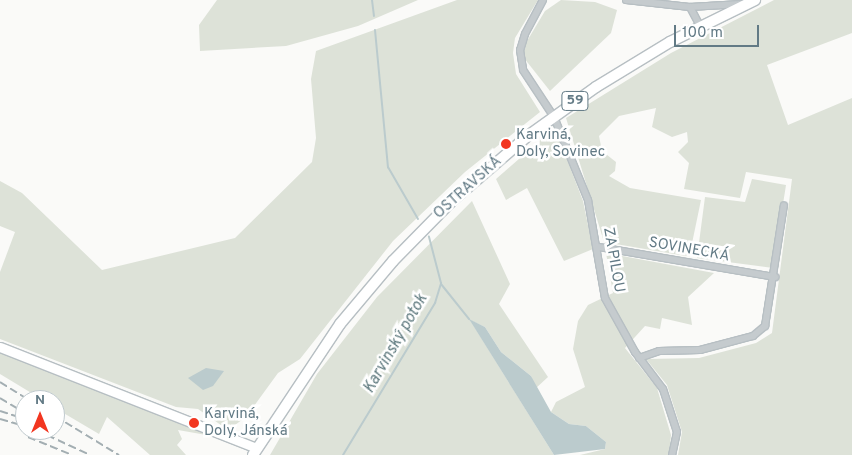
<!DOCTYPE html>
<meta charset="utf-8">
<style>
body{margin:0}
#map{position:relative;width:852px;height:455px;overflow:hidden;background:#fafaf8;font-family:Overpass,sans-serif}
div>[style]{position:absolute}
.green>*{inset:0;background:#dde2d8}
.water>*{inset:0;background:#bbcbcd}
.stream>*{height:2px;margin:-1px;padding:0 1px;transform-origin:1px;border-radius:1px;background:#bbcbcd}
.roads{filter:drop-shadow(1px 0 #b7bfc3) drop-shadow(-1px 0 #b7bfc3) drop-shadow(0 1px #b7bfc3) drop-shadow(0 -1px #b7bfc3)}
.street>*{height:6px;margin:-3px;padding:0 3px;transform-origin:3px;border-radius:3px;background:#c5cbce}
.secondary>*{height:9px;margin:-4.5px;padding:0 4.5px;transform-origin:4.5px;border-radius:4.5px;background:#fff}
.primary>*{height:10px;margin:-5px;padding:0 5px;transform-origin:5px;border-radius:5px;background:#fff}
.rail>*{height:2px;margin-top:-1px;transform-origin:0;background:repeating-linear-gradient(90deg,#a3aeb2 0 8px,transparent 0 12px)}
.dots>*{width:14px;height:14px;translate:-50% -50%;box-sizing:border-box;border:2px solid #fff;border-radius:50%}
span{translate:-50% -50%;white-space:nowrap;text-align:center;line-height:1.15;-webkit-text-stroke:5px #fff;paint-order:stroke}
.shield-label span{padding:1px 4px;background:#fff;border:1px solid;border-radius:4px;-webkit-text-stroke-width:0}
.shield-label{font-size:14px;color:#627a85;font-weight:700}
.poi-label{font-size:15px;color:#627a85}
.left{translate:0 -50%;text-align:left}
.street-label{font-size:15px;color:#627a85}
.water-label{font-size:16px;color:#5e797e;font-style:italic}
.north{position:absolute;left:15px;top:390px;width:50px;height:50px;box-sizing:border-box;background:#fff;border:1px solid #c0cace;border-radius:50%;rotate:0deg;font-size:14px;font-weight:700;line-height:20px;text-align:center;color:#627a85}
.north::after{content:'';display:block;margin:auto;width:18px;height:22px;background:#f23620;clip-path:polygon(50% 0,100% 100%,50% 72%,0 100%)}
.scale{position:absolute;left:674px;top:25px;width:85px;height:22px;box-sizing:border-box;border:2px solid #627a85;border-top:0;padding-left:6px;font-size:15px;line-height:18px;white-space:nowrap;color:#627a85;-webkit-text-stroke:4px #fff;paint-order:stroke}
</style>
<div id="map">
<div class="green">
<i style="clip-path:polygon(217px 0,418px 0,358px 26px,286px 46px,200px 51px,199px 25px)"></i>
<i style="clip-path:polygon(457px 0,538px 0,515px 38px,513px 53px,516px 74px,540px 112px,465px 172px,393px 241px,300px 359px,278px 373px,246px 417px,228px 430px,198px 409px,176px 407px,0 339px,0 272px,15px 232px,0 226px,0 181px,22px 193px,102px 270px,235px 238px,312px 162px,316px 138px,311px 79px,316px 51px)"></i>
<i style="clip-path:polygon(561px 0,595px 2px,617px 10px,611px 33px,550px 91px,524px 58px,524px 46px,545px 11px)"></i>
<i style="clip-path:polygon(774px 0,852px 0,852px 33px,767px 65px,788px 125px,852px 98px,852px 455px,678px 455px,682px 432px,667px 385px,646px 359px,699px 358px,756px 343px,772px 333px,792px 179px,746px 172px,740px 198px,684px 189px,689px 163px,678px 152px,688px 142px,687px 132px,672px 137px,652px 127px,656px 108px,619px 116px,599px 136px,602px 151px,616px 162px,615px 171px,609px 176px,630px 188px,701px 200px,690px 253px,686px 256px,604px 242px,566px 118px,671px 53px)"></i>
<i style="clip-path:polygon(550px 132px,560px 141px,583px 201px,593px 249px,564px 261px,527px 188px,506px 200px,496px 179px)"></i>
<i style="clip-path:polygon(752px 179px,786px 185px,773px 268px,697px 258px,705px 197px,745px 202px)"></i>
<i style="clip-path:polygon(472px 201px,510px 284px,499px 304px,548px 377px,535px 389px,531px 376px,501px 352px,485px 327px,470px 320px,554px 455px,270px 455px,317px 374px,377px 297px)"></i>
<i style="clip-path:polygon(606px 253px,714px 273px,688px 297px,692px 325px,662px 318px,660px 329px,645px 326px,625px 348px,657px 388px,671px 435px,669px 455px,580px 455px,605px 449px,606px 442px,586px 426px,569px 424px,551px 412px,556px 402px,585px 387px,573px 349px,578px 321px,588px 305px,613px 293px)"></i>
<i style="clip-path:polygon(0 352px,125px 401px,212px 436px,178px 430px,182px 439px,177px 445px,186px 455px,150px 455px,107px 417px,99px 434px,55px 408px,55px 400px,43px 400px,0 374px)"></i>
</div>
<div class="water">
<i style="clip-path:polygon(469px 319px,485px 327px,501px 352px,531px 376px,551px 412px,569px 424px,586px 426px,606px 442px,605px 449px,554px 455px)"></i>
<i style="clip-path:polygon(206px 368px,224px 371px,213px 386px,203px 390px,188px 378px)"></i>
</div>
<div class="stream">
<i style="left:372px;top:0;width:16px;rotate:83deg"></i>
<i style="left:375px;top:30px;width:138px;rotate:84.6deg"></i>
<i style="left:388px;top:167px;width:60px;rotate:60deg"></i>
<i style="left:441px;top:284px;width:45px;rotate:51.3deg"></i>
<i style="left:343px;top:455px;width:178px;rotate:-58.8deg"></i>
<i style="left:435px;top:303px;width:21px;rotate:-73deg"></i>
<i style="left:441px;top:283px;width:48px;rotate:-104.6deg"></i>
</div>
<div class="roads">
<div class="street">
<i style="left:543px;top:0;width:38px;rotate:118deg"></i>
<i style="left:525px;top:34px;width:17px;rotate:107deg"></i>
<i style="left:520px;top:50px;width:20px;rotate:81deg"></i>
<i style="left:523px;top:70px;width:56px;rotate:56.6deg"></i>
<i style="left:554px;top:117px;width:90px;rotate:67.7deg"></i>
<i style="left:588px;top:200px;width:99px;rotate:80.2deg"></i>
<i style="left:605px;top:298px;width:62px;rotate:60.9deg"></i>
<i style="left:635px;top:352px;width:46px;rotate:52.9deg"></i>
<i style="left:663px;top:389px;width:45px;rotate:72deg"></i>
<i style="left:677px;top:432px;width:24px;rotate:102deg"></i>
<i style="left:626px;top:0;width:64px;rotate:6.2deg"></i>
<i style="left:690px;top:7px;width:51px;rotate:-3.4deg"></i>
<i style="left:690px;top:7px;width:21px;rotate:62deg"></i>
<i style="left:599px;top:247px;width:179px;rotate:9.7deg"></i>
<i style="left:639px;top:358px;width:21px;rotate:-19deg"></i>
<i style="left:659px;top:351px;width:41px;rotate:-1.4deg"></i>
<i style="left:700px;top:350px;width:55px;rotate:-14.8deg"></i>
<i style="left:753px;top:336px;width:16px;rotate:-40deg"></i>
<i style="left:765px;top:326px;width:122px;rotate:-81.1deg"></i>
</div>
<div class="secondary">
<i style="left:0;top:347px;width:276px;rotate:21.5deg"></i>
</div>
<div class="primary">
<i style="left:253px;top:455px;width:157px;rotate:-56.4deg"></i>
<i style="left:340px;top:324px;width:82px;rotate:-49.9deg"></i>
<i style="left:393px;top:261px;width:83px;rotate:-45.5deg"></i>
<i style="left:451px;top:202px;width:103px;rotate:-40.7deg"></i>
<i style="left:529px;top:135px;width:82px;rotate:-35.6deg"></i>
<i style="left:596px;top:87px;width:87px;rotate:-31.3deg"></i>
<i style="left:670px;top:42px;width:95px;rotate:-26.3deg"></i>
</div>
</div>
<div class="rail">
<i style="left:0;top:382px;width:34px;rotate:32deg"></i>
<i style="left:0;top:398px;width:29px;rotate:31deg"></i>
<i style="left:0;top:411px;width:26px;rotate:18deg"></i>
<i style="left:55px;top:416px;width:75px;rotate:31.4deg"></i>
<i style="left:0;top:419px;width:26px;rotate:16deg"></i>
<i style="left:36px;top:430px;width:60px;rotate:24.8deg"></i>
<i style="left:28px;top:437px;width:48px;rotate:22.2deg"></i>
</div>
<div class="dots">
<i style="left:506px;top:144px;background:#f23620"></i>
<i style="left:194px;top:423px;background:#f23620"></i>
</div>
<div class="shield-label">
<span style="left:575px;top:101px">59</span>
</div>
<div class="poi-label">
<span class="left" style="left:516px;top:144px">Karviná,<br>Doly, Sovinec</span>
<span class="left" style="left:204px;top:423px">Karviná,<br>Doly, Jánská</span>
</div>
<div class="street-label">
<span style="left:468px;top:188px;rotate:-42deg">OSTRAVSKÁ</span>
<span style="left:689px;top:250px;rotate:10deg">SOVINECKÁ</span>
<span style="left:613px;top:260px;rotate:80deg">ZA PILOU</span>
</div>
<div class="water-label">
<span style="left:396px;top:344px;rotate:-60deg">Karvinský potok</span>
</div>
<div class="north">N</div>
<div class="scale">100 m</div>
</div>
